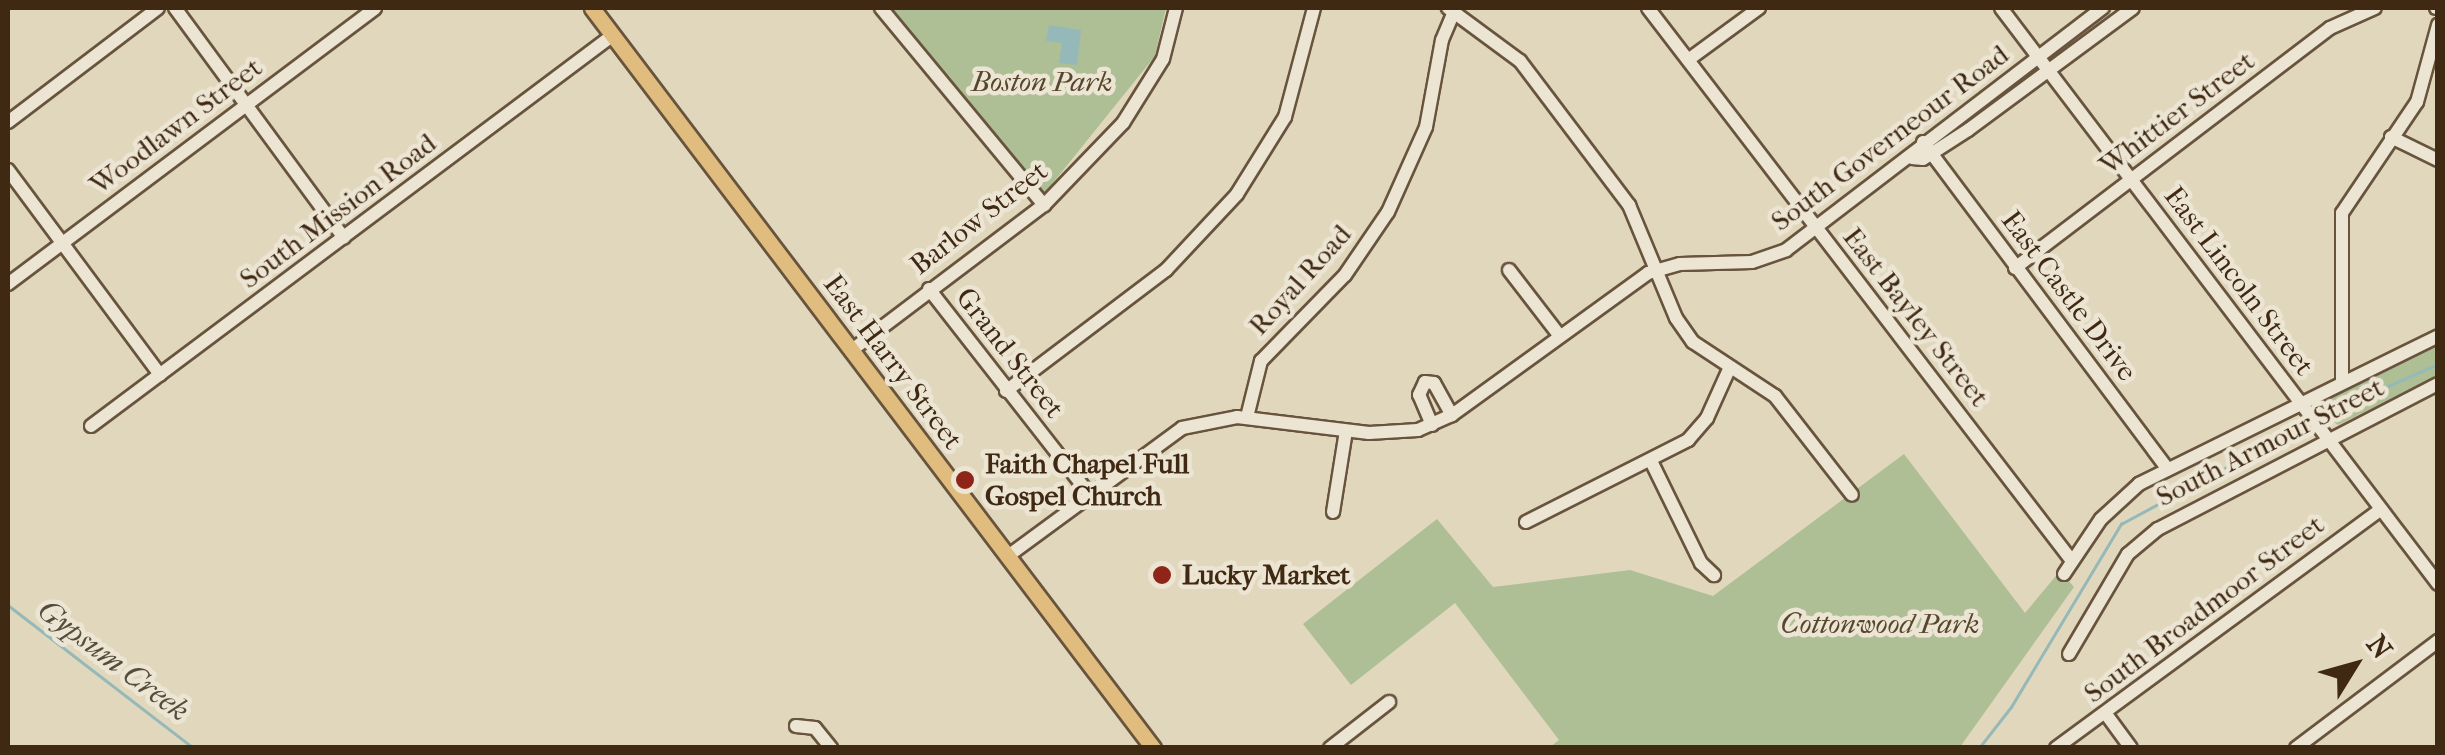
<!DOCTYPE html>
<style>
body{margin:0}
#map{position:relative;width:2445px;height:755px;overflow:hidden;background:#e1d7bd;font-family:"IM FELL French Canon",serif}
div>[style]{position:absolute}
.green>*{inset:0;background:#aebf95}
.water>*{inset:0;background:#95b8b8}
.stream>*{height:2.5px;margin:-1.25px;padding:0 1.25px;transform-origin:1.25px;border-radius:1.25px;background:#95b8b8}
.roads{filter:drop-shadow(2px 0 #68543d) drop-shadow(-2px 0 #68543d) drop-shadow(0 2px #68543d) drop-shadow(0 -2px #68543d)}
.minor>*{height:12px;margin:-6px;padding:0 6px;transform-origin:6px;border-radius:6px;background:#ece5d4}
.major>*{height:15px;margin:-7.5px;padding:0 7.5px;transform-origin:7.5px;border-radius:7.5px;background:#e0bc7e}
.dots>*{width:28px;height:28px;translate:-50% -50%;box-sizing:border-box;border:5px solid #ece5d4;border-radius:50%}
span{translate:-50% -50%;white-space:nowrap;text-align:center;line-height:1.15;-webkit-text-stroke:9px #ece5d4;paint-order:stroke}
.park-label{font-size:28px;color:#56472c;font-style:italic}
.street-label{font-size:28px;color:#402912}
.poi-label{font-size:28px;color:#402912;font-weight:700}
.left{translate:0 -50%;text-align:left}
.water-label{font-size:30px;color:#554d3c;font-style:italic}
.frame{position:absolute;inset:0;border:10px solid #402912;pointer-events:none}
.north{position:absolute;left:2305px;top:615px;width:100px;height:100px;-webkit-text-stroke:8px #ece5d4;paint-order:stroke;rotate:53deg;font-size:28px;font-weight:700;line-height:40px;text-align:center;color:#402912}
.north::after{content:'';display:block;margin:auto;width:35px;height:45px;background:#402912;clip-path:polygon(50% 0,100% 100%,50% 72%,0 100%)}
</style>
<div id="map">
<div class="green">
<i style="clip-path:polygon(890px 8px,1166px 8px,1155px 56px,1044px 194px,979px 125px)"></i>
<i style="clip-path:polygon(2437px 341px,2437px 376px,2338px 425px,2317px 409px,2317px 400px)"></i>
<i style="clip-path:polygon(1904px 454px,2025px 613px,2060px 571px,2074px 587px,1960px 747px,1550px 747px,1559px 740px,1455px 603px,1351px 685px,1303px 624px,1437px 519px,1493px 587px,1630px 570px,1713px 596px)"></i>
</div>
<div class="water">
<i style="clip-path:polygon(1049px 25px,1081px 30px,1077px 65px,1059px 63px,1062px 43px,1046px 41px)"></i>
</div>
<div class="stream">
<i style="left:2329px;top:412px;width:119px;rotate:-23.8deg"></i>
<i style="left:8px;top:605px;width:235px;rotate:37.6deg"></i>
<i style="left:1979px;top:748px;width:52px;rotate:-52deg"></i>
<i style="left:2011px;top:707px;width:214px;rotate:-59deg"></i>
<i style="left:2121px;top:524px;width:194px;rotate:-28.3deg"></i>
</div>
<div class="roads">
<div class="minor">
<i style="left:175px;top:8px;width:285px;rotate:53.7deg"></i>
<i style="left:881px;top:8px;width:256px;rotate:50.4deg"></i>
<i style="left:1448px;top:8px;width:89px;rotate:36.4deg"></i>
<i style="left:1520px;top:61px;width:181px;rotate:52.9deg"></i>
<i style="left:1629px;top:205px;width:122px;rotate:67.4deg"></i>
<i style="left:1676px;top:318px;width:29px;rotate:55deg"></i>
<i style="left:1693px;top:342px;width:98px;rotate:33.4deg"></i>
<i style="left:1775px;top:396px;width:125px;rotate:52.1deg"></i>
<i style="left:1648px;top:8px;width:697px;rotate:52.52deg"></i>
<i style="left:2001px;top:8px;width:723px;rotate:52.81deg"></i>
<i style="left:2436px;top:8px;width:2px"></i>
<i style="left:1688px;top:60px;width:88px;rotate:-36.2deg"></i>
<i style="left:8px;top:122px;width:188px;rotate:-37.2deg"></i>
<i style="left:2391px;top:137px;width:52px;rotate:26.1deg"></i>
<i style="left:1923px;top:142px;width:407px;rotate:53.2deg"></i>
<i style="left:1912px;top:158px;width:11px;rotate:5deg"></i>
<i style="left:1923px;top:159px;width:54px;rotate:-32.8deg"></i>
<i style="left:1968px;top:130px;width:205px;rotate:-36.5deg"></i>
<i style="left:8px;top:170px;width:255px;rotate:53.4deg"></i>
<i style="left:2015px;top:268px;width:396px;rotate:-37.3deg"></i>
<i style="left:2330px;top:28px;width:49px;rotate:-24deg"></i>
<i style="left:1509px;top:270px;width:82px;rotate:52.4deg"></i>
<i style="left:8px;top:284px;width:459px;rotate:-36.9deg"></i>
<i style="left:929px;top:289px;width:260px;rotate:52deg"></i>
<i style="left:852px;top:350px;width:241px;rotate:-37.1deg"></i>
<i style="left:1044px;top:205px;width:114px;rotate:-46.1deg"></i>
<i style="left:1123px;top:123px;width:75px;rotate:-58deg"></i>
<i style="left:1163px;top:59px;width:53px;rotate:-75.7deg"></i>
<i style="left:2342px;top:381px;width:168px;rotate:-90deg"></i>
<i style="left:2342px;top:213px;width:134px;rotate:-56deg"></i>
<i style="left:2417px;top:102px;width:80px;rotate:-74.7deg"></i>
<i style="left:1006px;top:391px;width:201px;rotate:-37.1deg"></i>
<i style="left:1166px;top:270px;width:104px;rotate:-46.9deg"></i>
<i style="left:1237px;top:194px;width:91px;rotate:-58.1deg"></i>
<i style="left:1285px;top:117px;width:113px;rotate:-75.1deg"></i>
<i style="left:1247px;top:417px;width:58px;rotate:-76deg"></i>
<i style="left:1261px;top:361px;width:120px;rotate:-45.7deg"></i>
<i style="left:1345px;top:275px;width:76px;rotate:-55.7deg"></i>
<i style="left:1388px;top:212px;width:93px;rotate:-65.9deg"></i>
<i style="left:1426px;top:127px;width:88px;rotate:-79.6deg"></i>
<i style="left:1442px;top:40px;width:33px;rotate:-67deg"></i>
<i style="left:1432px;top:425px;width:33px;rotate:-113deg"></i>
<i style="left:1419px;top:395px;width:14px;rotate:-65deg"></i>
<i style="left:1425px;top:382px;width:9px;rotate:6deg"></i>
<i style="left:1434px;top:383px;width:37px;rotate:61deg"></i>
<i style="left:91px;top:426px;width:652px;rotate:-36.83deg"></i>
<i style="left:1651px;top:461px;width:114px;rotate:63.9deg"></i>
<i style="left:1701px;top:563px;width:18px;rotate:43deg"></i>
<i style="left:1333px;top:512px;width:82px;rotate:-80.9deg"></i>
<i style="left:1526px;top:522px;width:182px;rotate:-26.8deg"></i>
<i style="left:1688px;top:440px;width:29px;rotate:-49deg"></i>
<i style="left:1707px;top:418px;width:56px;rotate:-65.7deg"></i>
<i style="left:1008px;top:556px;width:216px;rotate:-36.3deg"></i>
<i style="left:1182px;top:428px;width:56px;rotate:-11.3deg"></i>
<i style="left:1237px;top:417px;width:133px;rotate:6.9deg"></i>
<i style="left:1369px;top:433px;width:49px;rotate:-3.5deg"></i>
<i style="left:1418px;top:430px;width:37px;rotate:-24deg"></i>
<i style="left:1452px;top:415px;width:242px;rotate:-35.9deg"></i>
<i style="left:1648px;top:273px;width:33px;rotate:-16deg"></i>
<i style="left:1680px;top:264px;width:72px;rotate:-1.6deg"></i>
<i style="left:1752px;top:262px;width:36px;rotate:-19deg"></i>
<i style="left:1786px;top:250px;width:399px;rotate:-37.4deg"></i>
<i style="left:2064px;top:574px;width:66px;rotate:-56.1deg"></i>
<i style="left:2101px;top:519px;width:52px;rotate:-42.6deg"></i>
<i style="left:2139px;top:484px;width:334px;rotate:-26.3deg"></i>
<i style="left:2069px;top:654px;width:116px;rotate:-59.5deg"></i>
<i style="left:2128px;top:554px;width:39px;rotate:-40deg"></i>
<i style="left:2158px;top:529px;width:315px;rotate:-27.4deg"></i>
<i style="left:2106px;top:714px;width:42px;rotate:53.7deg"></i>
<i style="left:796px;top:726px;width:19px;rotate:6deg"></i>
<i style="left:815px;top:728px;width:26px;rotate:51deg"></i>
<i style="left:1330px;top:748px;width:75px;rotate:-37.9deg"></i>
<i style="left:2056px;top:748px;width:403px;rotate:-36.3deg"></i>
<i style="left:2296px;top:748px;width:178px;rotate:-37deg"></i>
</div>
<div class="major">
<i style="left:592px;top:8px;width:929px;rotate:52.83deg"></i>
</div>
</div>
<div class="dots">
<i style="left:965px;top:480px;background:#8f2418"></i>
<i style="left:1162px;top:575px;background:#8f2418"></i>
</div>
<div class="park-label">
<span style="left:1042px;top:82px">Boston Park</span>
<span style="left:1880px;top:624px">Cottonwood Park</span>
</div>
<div class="street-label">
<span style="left:2177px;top:113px;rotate:-37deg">Whittier Street</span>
<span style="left:176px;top:126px;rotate:-37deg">Woodlawn Street</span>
<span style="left:1890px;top:138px;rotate:-37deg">South Governeour Road</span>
<span style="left:338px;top:211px;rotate:-37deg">South Mission Road</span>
<span style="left:979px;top:218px;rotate:-38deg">Barlow Street</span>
<span style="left:1300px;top:280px;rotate:-48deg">Royal Road</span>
<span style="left:2239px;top:281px;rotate:53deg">East Lincoln Street</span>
<span style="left:2069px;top:296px;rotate:53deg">East Castle Drive</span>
<span style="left:1916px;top:317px;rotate:52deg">East Bayley Street</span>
<span style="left:1010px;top:353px;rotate:52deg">Grand Street</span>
<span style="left:893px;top:362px;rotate:53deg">East Harry Street</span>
<span style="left:2270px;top:442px;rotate:-27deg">South Armour Street</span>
<span style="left:2204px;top:609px;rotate:-37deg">South Broadmoor Street</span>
</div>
<div class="poi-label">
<span class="left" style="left:985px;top:480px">Faith Chapel Full<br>Gospel Church</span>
<span class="left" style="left:1182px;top:575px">Lucky Market</span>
</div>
<div class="water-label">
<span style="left:113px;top:661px;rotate:37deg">Gypsum Creek</span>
</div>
<div class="frame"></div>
<div class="north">N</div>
</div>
